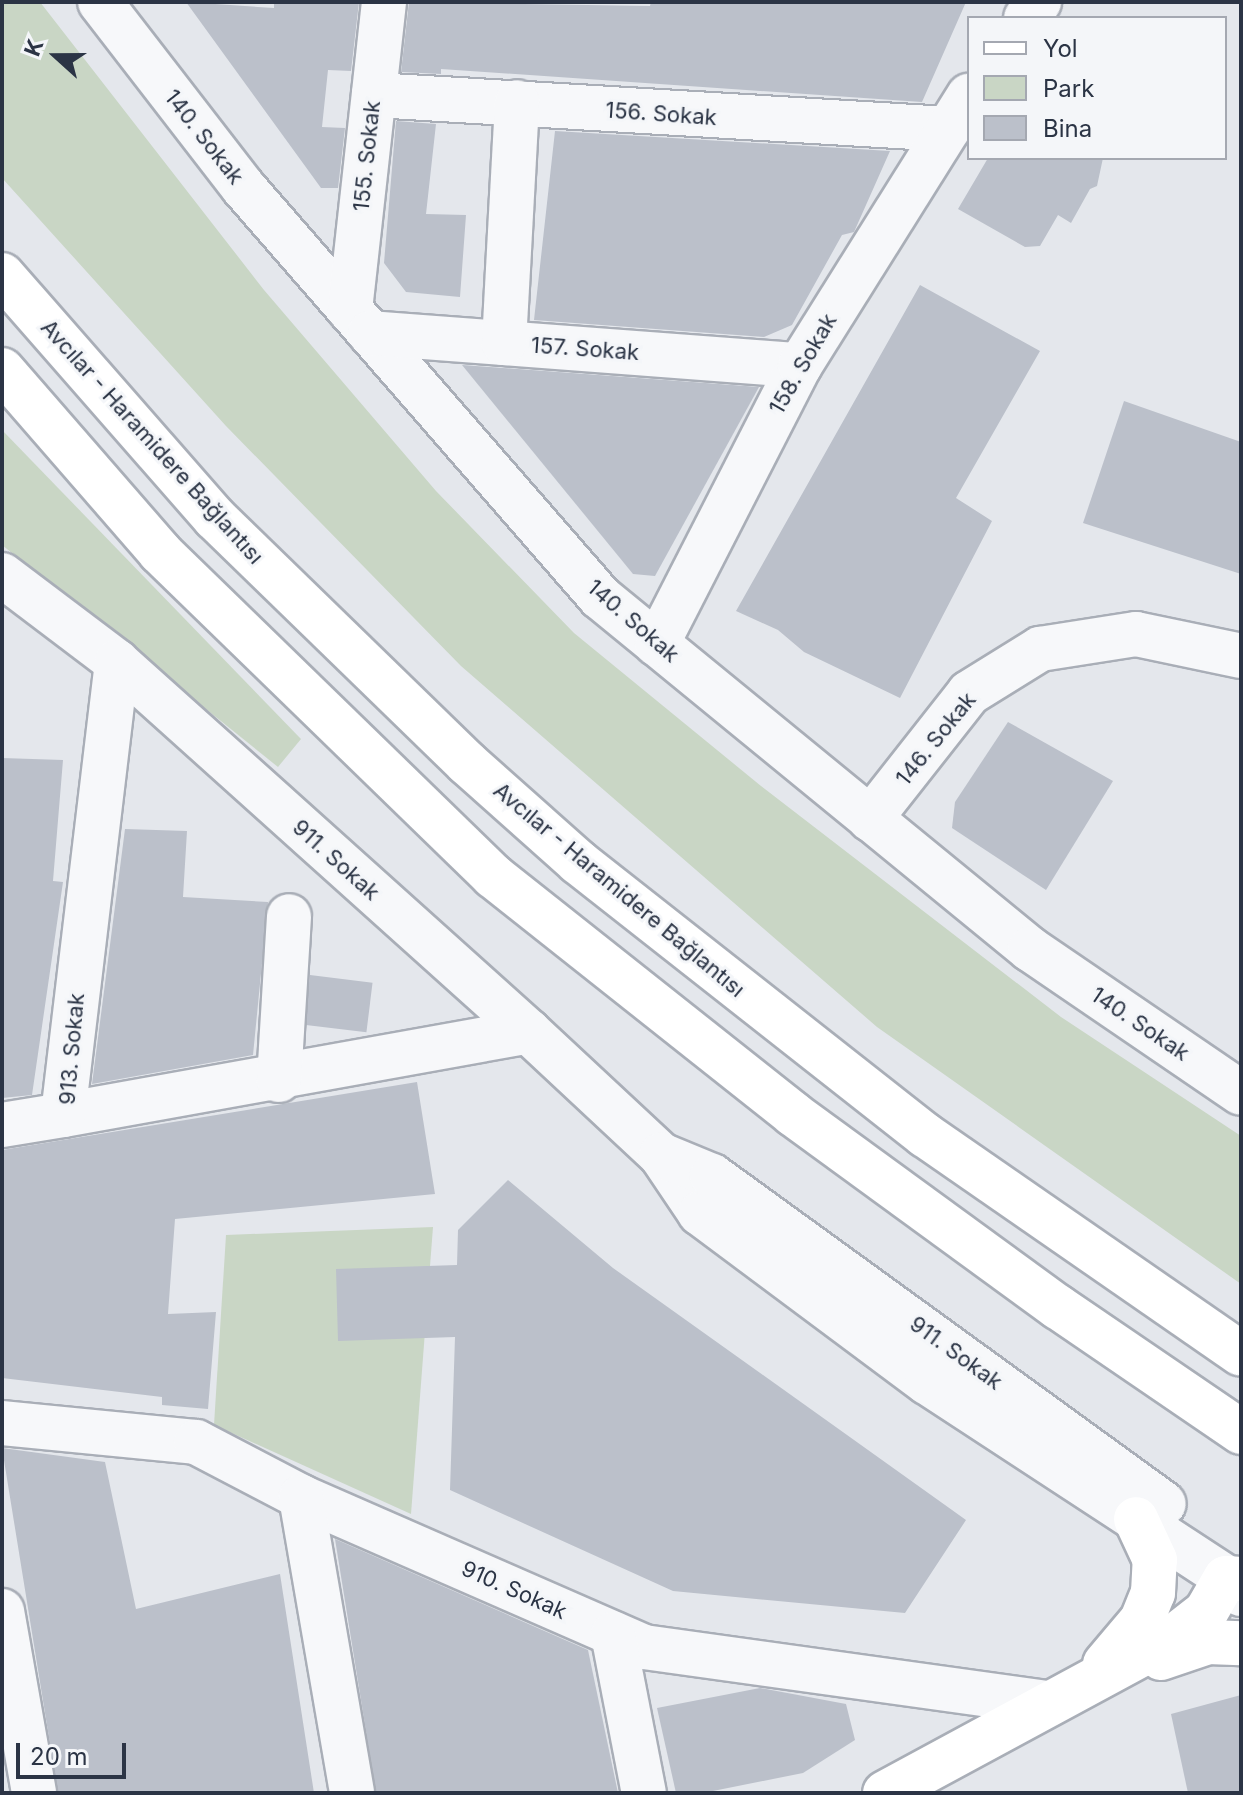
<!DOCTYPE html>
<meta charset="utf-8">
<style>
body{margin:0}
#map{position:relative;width:1243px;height:1795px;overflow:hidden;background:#e4e7ec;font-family:Inter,sans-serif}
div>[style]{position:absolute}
.green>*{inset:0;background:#c9d6c5}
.building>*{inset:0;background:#bbc0ca;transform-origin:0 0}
.roads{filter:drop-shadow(2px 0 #a9aeb7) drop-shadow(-2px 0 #a9aeb7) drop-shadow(0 2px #a9aeb7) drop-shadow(0 -2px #a9aeb7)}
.minor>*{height:44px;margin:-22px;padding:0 22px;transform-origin:22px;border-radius:22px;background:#f7f8fa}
.major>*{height:44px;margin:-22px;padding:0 22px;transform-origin:22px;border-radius:22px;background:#fff}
.highway>*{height:44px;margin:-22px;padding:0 22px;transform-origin:22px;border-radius:22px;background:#fff}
span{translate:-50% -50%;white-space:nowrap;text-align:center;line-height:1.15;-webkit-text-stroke:6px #f4f6f9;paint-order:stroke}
.street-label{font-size:22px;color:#2b3445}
.frame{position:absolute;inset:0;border:4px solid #2b3445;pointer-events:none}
.legend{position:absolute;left:967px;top:16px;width:260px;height:144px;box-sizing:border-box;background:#f4f6f9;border:2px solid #a4a8b1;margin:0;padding:10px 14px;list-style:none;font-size:24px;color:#2b3445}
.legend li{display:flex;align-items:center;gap:16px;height:40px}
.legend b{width:40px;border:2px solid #a4a8b1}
.north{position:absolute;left:16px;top:16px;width:80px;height:80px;-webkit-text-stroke:6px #f4f6f9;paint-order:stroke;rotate:291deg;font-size:22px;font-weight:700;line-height:32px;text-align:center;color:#2b3445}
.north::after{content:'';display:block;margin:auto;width:28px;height:36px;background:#2b3445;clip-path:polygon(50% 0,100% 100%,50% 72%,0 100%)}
.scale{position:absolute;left:16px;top:1743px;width:110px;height:36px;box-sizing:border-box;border:4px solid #2b3445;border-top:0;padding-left:10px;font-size:24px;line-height:28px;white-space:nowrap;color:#2b3445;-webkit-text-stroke:6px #f4f6f9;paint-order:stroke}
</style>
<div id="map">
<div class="green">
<i style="clip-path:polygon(2px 2px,40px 2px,264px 290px,436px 491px,574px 633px,761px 786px,1061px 1017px,1241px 1136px,1241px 1284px,877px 1027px,461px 666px,226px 426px,2px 178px)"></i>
<i style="clip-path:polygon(2px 430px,301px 739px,278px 767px,2px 545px)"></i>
<i style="clip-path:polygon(433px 1227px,411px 1514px,214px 1425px,226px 1235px)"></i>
</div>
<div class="building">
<i style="clip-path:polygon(186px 2px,274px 8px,274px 2px,359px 2px,351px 71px,328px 70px,322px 127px,345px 128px,338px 188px,321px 188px)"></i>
<i style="clip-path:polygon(409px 2px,650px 6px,651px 2px,966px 2px,922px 102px,441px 69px,441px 74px,401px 72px)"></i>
<i style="clip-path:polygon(396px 121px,436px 124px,426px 214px,466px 215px,460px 297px,406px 292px,384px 263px)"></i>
<i style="clip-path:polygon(555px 131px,890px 151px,854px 232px,842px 235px,792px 325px,764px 337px,534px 320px)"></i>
<i style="clip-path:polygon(988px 158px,1103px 158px,1097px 186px,1090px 189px,1071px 223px,1058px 215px,1040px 246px,1025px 247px,958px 209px)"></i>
<i style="clip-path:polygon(920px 285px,1040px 351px,956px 498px,992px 521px,900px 698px,804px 652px,778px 630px,736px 611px)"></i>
<i style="clip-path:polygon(462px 365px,503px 368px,759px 387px,655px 576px,633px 574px)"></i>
<i style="clip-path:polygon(1124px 401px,1241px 442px,1241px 574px,1083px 523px)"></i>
<i style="clip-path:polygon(1008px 722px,1113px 781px,1046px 890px,952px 828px,955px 802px)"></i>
<i style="clip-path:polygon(2px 758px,63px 760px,53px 881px,63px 882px,32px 1095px,2px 1098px)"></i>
<i style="clip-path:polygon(125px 829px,187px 831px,183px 897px,268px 902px,253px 1055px,92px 1084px)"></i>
<i style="left:310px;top:975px;width:63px;height:50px;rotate:7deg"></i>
<i style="clip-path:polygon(417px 1082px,435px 1194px,175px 1219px,168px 1314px,216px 1312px,208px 1409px,162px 1405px,162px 1397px,2px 1378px,2px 1150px)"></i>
<i style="clip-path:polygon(508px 1180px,613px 1268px,966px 1520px,905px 1613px,673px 1591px,450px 1490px,455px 1337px,338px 1341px,336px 1269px,457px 1265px,458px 1230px)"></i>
<i style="clip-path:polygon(2px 1448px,105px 1462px,136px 1609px,280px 1574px,314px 1793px,58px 1793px)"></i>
<i style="clip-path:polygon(335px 1539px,588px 1650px,618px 1793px,376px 1793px)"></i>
<i style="clip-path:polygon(760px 1688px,846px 1704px,855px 1740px,803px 1773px,703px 1793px,676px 1793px,657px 1708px)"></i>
<i style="clip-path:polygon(1241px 1695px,1241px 1793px,1188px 1793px,1171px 1714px)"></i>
</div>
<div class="roads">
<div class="minor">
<i style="left:100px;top:2px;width:234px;rotate:52.3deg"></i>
<i style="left:243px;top:187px;width:544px;rotate:48.95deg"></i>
<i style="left:600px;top:597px;width:556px;rotate:39.3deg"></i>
<i style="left:1030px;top:949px;width:255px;rotate:34.3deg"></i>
<i style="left:1026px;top:18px;width:21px;rotate:-51deg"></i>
<i style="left:374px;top:95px;width:575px;rotate:3.39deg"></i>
<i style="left:350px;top:310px;width:310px;rotate:-83.7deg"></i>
<i style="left:370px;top:333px;width:431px;rotate:4.3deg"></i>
<i style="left:504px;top:343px;width:241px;rotate:-86.9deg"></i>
<i style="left:2px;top:575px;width:144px;rotate:37.1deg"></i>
<i style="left:117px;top:662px;width:552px;rotate:41.92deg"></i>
<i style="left:528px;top:1031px;width:182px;rotate:43deg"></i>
<i style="left:661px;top:1155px;width:70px;rotate:56.1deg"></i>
<i style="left:700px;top:1213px;width:283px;rotate:36.7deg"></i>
<i style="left:927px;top:1382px;width:358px;rotate:33.2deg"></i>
<i style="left:1226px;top:1578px;width:22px;rotate:47deg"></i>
<i style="left:657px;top:644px;width:314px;rotate:-62.9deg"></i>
<i style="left:800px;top:365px;width:318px;rotate:-57.9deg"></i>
<i style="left:117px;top:662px;width:456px;rotate:96.8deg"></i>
<i style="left:63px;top:1115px;width:473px;rotate:-10.2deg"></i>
<i style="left:870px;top:819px;width:160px;rotate:-51.8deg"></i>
<i style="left:969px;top:693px;width:84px;rotate:-31.8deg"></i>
<i style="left:1040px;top:649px;width:97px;rotate:-8.9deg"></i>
<i style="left:1136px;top:634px;width:107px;rotate:11.8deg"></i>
<i style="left:279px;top:1080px;width:164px;rotate:-86.5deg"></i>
<i style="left:2px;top:1125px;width:62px;rotate:-9.3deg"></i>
<i style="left:661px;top:1155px;width:55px;rotate:22.4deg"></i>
<i style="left:712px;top:1176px;width:558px;rotate:35.97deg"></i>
<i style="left:2px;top:1423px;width:195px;rotate:5.6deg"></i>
<i style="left:196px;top:1442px;width:119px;rotate:27.6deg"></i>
<i style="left:301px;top:1497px;width:374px;rotate:23.6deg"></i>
<i style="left:644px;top:1647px;width:405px;rotate:7.9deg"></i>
<i style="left:301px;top:1497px;width:300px;rotate:80.2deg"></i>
<i style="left:2px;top:1611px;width:185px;rotate:80deg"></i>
<i style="left:613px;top:1634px;width:162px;rotate:79deg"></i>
</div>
<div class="major">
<i style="left:1161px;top:1658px;width:50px;rotate:-18.8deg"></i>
<i style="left:1208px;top:1642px;width:33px;rotate:2deg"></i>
<i style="left:1105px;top:1664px;width:57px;rotate:-49.9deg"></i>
<i style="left:1142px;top:1620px;width:29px;rotate:-68deg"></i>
<i style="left:1153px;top:1593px;width:33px;rotate:-87deg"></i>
<i style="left:1155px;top:1560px;width:45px;rotate:-114.9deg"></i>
<i style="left:885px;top:1793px;width:330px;rotate:-28.4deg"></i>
<i style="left:1175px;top:1636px;width:39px;rotate:-38deg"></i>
<i style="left:1206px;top:1612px;width:39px;rotate:-60deg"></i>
</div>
<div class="highway">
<i style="left:2px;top:275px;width:323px;rotate:48.8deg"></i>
<i style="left:215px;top:518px;width:351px;rotate:44.2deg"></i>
<i style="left:467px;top:763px;width:149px;rotate:41.7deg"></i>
<i style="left:578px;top:862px;width:442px;rotate:38.2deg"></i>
<i style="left:925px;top:1135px;width:384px;rotate:34.7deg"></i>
<i style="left:2px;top:370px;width:241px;rotate:49deg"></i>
<i style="left:160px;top:552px;width:465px;rotate:44.2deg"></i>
<i style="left:493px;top:876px;width:383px;rotate:38.4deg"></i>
<i style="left:793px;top:1114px;width:328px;rotate:36.1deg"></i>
<i style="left:1058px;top:1307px;width:222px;rotate:34.3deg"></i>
<i style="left:1226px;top:1578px;width:15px;rotate:4deg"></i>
</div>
</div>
<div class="street-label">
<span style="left:661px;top:114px;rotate:4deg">156. Sokak</span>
<span style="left:204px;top:137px;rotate:52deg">140. Sokak</span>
<span style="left:367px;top:156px;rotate:-84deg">155. Sokak</span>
<span style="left:585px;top:349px;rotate:4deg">157. Sokak</span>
<span style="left:803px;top:364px;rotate:-60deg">158. Sokak</span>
<span style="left:152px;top:442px;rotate:48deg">Avcılar - Haramidere Bağlantısı</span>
<span style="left:633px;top:621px;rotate:41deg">140. Sokak</span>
<span style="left:936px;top:739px;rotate:-51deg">146. Sokak</span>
<span style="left:336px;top:860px;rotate:42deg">911. Sokak</span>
<span style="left:619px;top:890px;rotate:40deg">Avcılar - Haramidere Bağlantısı</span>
<span style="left:1140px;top:1024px;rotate:34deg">140. Sokak</span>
<span style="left:72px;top:1049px;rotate:-85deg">913. Sokak</span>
<span style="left:956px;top:1353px;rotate:36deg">911. Sokak</span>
<span style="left:514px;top:1590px;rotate:24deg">910. Sokak</span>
</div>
<div class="frame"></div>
<ul class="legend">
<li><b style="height:10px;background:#fff"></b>Yol</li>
<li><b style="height:22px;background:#c9d6c5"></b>Park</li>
<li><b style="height:22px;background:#bbc0ca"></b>Bina</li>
</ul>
<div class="north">K</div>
<div class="scale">20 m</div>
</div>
